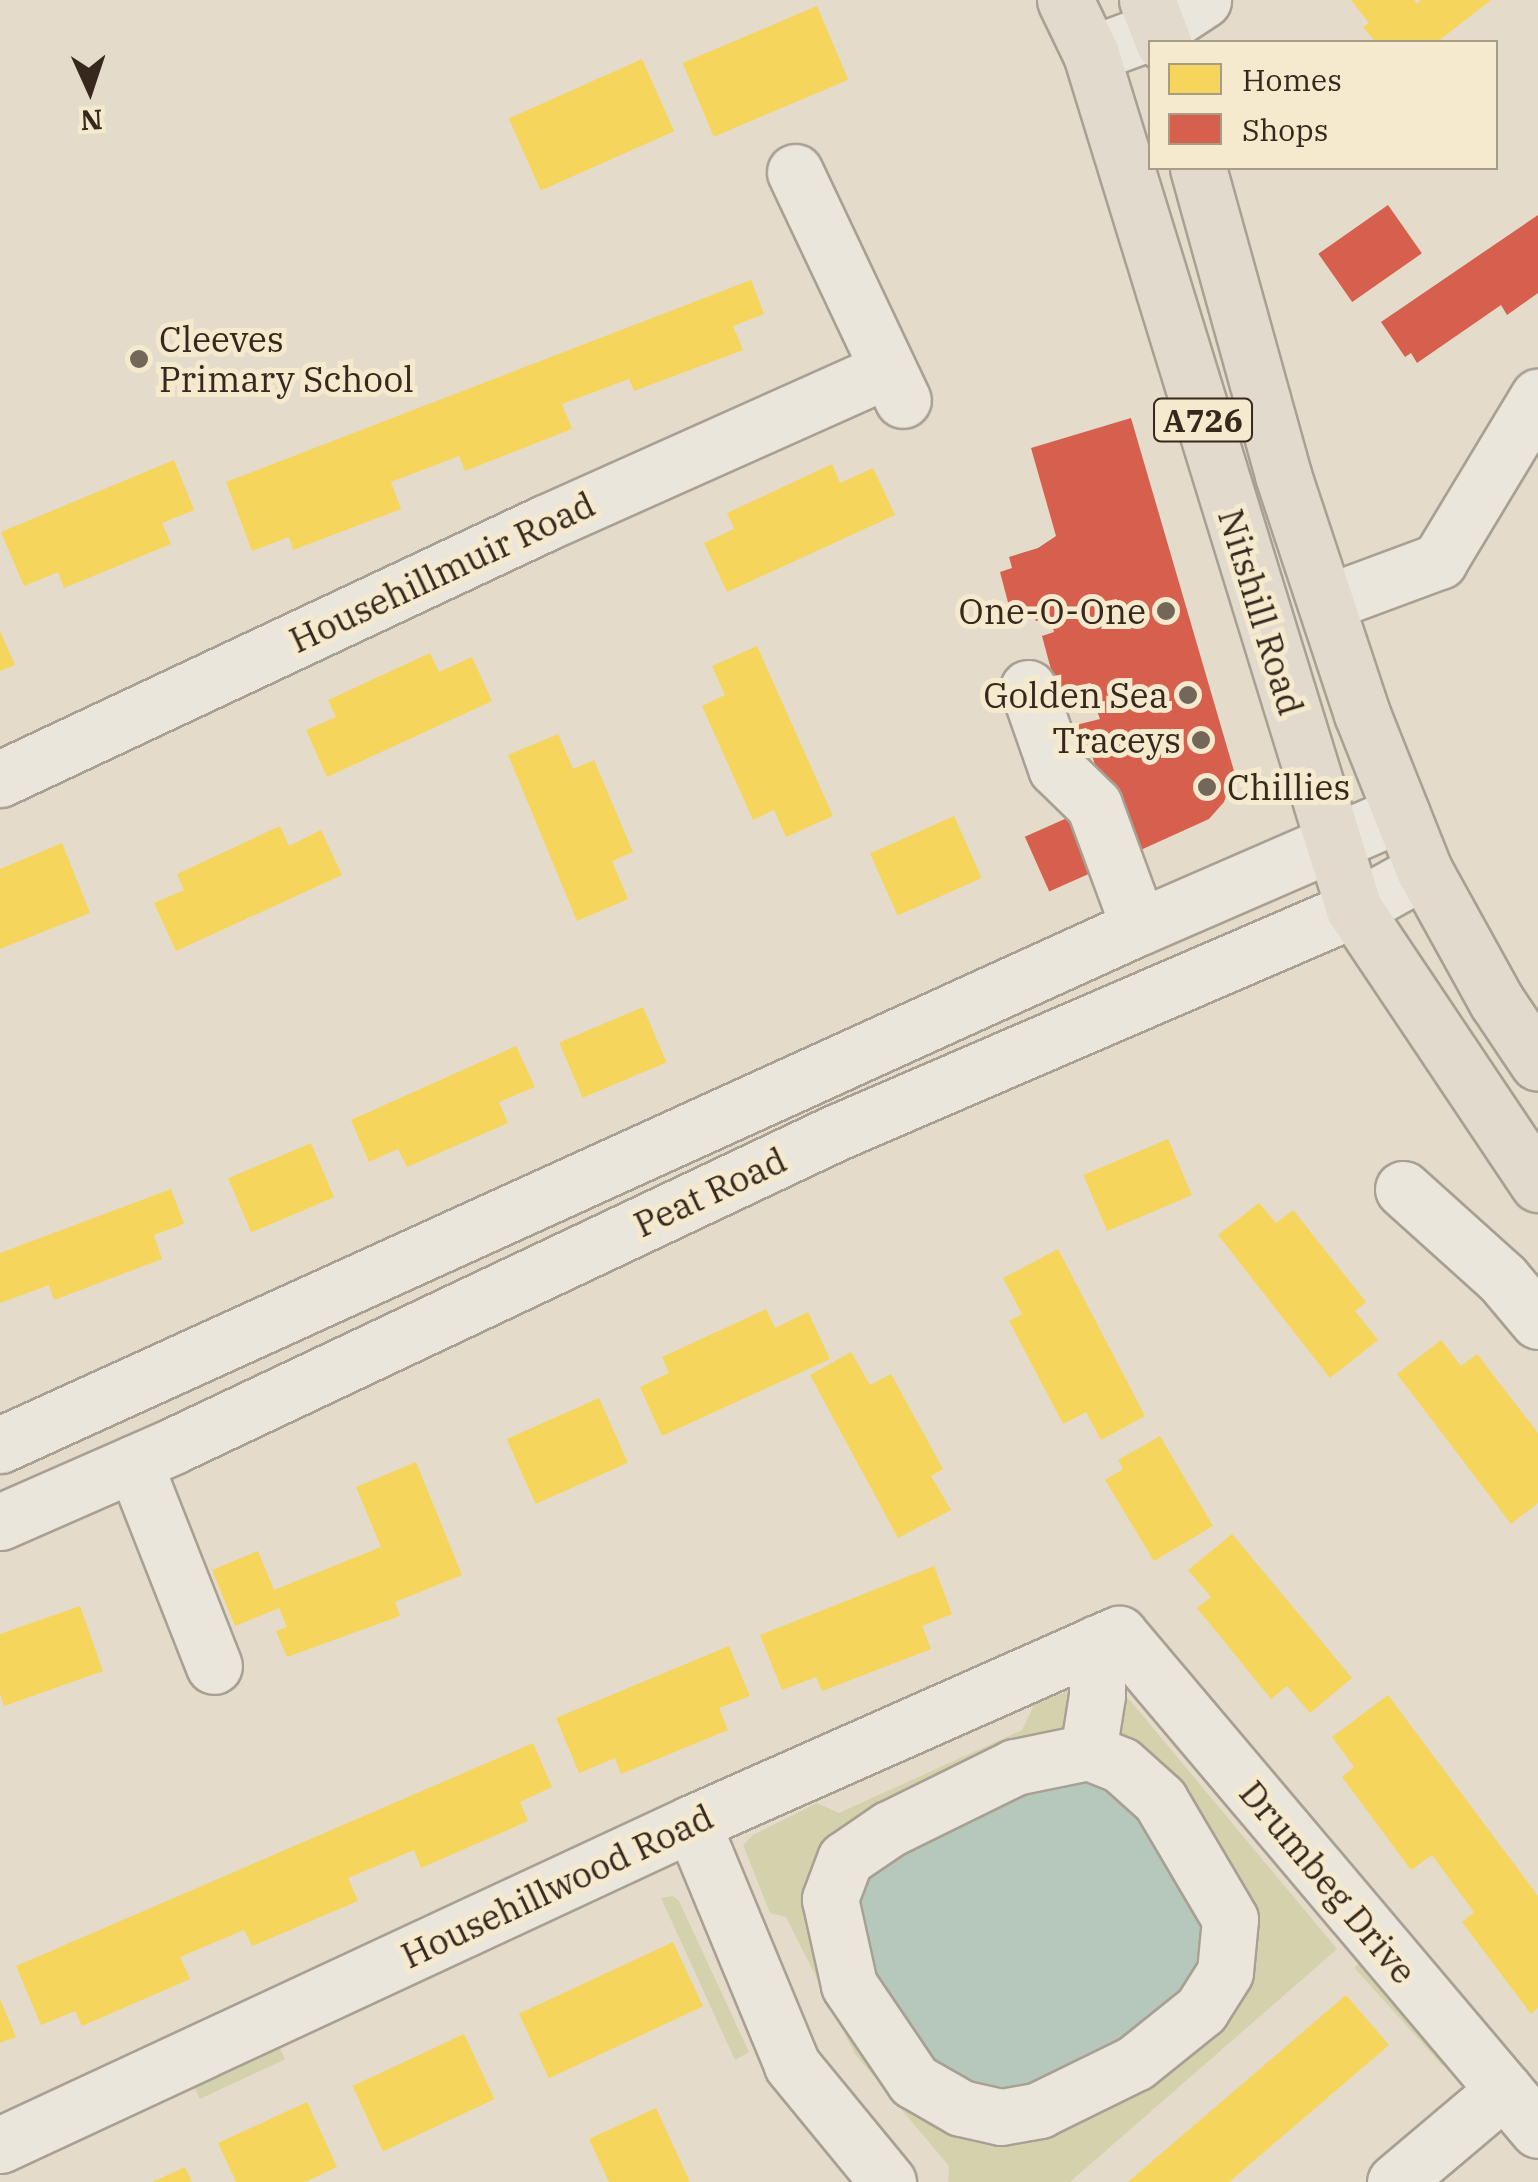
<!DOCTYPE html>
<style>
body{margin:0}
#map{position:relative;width:1538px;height:2182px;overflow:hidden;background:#e4dbca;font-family:"IBM Plex Serif",serif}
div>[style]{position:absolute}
.green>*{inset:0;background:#d4d2ac;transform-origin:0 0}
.water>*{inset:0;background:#b6c7bc}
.homes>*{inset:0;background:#f6d55c;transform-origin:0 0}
.shops>*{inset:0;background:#d6604d;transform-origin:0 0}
.roads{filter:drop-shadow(2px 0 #a8a093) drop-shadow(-2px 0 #a8a093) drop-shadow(0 2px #a8a093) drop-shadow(0 -2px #a8a093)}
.minor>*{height:55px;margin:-27.5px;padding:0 27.5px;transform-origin:27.5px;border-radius:27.5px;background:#ebe6dc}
.major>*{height:55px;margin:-27.5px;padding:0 27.5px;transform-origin:27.5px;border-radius:27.5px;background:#e2dbcd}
.dots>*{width:28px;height:28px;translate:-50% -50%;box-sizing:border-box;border:5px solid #f5e9ce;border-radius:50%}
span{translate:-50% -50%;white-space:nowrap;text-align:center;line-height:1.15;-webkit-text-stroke:10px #f5e9ce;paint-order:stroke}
.shield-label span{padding:2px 8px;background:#f5e9ce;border:2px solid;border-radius:8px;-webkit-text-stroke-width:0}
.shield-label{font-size:32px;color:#36281c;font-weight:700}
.poi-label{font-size:35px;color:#36281c}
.left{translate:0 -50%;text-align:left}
.right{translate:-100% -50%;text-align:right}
.street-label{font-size:35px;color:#36281c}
.legend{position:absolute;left:1148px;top:40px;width:350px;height:130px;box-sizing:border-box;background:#f5e9ce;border:2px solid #a99c87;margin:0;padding:12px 18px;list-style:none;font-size:30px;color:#36281c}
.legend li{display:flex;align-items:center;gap:20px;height:50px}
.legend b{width:50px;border:2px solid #a99c87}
.north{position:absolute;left:40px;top:40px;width:100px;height:100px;-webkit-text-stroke:8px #f5e9ce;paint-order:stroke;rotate:177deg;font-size:28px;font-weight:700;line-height:40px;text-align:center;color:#36281c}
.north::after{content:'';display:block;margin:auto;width:35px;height:45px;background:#36281c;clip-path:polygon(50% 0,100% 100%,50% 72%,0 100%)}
</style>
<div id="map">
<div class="green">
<i style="clip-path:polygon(1082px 1685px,1118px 1686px,1337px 1949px,1070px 2182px,948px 2182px,949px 2166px,855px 2054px,786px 1917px,770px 1913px,743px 1845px,753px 1835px,817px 1803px,839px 1813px,1022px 1730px,1034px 1705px)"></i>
<i style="clip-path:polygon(673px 1896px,679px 1901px,749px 2052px,735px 2060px,661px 1898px)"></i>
<i style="left:1364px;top:1959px;width:132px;height:13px;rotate:48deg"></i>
<i style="left:277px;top:2042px;width:19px;height:94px;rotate:65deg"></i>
</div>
<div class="water">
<i style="clip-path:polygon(1019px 1778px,1119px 1786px,1139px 1798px,1213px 1948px,1161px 2021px,1041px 2090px,960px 2090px,918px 2052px,861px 1968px,857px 1888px,882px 1854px)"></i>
</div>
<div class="homes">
<i style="clip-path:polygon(1351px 0,1414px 0,1417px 4px,1421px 0,1491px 0,1437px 42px,1375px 42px,1363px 27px,1369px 23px)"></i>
<i style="left:817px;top:6px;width:80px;height:146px;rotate:67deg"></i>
<i style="left:642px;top:59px;width:79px;height:146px;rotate:66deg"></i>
<i style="clip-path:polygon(751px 280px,764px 314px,733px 326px,743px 350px,634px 391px,629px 379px,562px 404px,572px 429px,465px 471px,459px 456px,391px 482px,401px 509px,293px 550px,289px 537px,252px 551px,226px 482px)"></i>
<i style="clip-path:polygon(174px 460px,194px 510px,162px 523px,171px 544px,64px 588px,58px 572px,24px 586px,1px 532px)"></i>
<i style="clip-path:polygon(832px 464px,840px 483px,873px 468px,895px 515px,727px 592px,704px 543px,734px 529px,727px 513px)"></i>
<i style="clip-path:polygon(0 631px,15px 665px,0 671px)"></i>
<i style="clip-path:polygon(757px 646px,833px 816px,786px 837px,774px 810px,753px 820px,702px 706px,725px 695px,712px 666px)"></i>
<i style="clip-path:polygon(430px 653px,439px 672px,472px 657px,492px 701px,327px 777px,306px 730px,336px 717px,328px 700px)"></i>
<i style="clip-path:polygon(558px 734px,573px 769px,594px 760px,633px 852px,612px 861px,628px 899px,577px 921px,508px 755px)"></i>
<i style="left:954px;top:816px;width:68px;height:92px;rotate:66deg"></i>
<i style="clip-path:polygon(280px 826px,289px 846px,321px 830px,342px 875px,176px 951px,154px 903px,184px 890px,177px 874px)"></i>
<i style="clip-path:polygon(62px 843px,90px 913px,0 949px,0 869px)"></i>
<i style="left:643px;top:1007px;width:60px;height:91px;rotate:67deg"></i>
<i style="clip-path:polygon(516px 1046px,535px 1087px,499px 1102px,508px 1123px,407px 1167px,398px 1149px,369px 1162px,351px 1120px)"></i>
<i style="left:1168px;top:1139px;width:61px;height:92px;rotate:67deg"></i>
<i style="left:311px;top:1143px;width:59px;height:90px;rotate:67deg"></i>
<i style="clip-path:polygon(171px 1189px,184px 1224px,154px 1235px,162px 1259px,54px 1300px,49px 1285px,0 1303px,0 1253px)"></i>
<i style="clip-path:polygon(1259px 1203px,1276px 1223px,1293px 1210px,1366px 1302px,1355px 1311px,1378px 1340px,1330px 1378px,1218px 1235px)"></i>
<i style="clip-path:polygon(1058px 1249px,1145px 1416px,1101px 1440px,1086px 1412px,1063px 1424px,1009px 1321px,1022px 1314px,1003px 1278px)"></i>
<i style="clip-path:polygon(766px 1309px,775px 1328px,808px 1312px,830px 1359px,662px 1436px,640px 1387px,669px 1373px,662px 1357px)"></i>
<i style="clip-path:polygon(1441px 1340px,1461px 1366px,1477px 1354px,1538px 1433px,1538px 1503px,1511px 1524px,1397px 1374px)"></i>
<i style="clip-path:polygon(851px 1352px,870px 1385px,891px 1374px,943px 1469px,931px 1476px,951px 1510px,898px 1538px,810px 1375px)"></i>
<i style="left:599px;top:1398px;width:71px;height:101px;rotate:66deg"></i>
<i style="clip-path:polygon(1160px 1436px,1213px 1526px,1154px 1561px,1105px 1480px,1123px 1469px,1118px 1460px)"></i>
<i style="clip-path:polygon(416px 1462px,462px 1575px,395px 1602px,400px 1616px,287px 1657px,276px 1631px,287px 1627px,279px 1608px,235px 1626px,212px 1570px,258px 1551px,274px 1590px,381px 1547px,356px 1487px)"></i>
<i style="clip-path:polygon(1232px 1534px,1352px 1678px,1310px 1713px,1287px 1686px,1271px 1699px,1197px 1608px,1211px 1597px,1188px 1570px)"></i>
<i style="clip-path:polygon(934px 1566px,952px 1614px,922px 1626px,931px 1649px,822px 1691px,816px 1677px,782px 1690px,760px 1635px)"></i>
<i style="clip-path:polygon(80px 1606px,103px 1671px,4px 1706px,0 1694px,0 1634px)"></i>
<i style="clip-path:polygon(729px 1646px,750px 1696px,719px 1708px,728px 1730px,621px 1774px,615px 1758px,579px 1773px,556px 1718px)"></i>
<i style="clip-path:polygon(1388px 1695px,1538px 1896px,1538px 2008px,1531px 2014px,1462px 1922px,1474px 1912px,1432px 1855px,1411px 1870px,1342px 1777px,1354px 1767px,1332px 1737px)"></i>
<i style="clip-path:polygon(533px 1743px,552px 1787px,520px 1802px,528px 1821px,421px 1868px,414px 1850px,348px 1878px,358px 1901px,252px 1946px,244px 1930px,180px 1957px,190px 1979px,82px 2026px,75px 2011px,41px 2025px,16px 1966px)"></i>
<i style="left:673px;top:1942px;width:71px;height:170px;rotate:65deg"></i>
<i style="clip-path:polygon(1346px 1995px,1389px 2045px,1284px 2135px,1229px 2182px,1128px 2182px)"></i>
<i style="clip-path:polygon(0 1999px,16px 2037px,0 2043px)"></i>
<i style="left:464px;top:2034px;width:72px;height:123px;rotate:65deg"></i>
<i style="clip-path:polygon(307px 2102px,337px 2167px,305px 2182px,236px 2182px,218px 2143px)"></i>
<i style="clip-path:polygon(656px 2108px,690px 2182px,609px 2182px,589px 2139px)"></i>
<i style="clip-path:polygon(185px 2167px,192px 2182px,152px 2182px)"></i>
</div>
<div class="shops">
<i style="left:1388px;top:205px;width:59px;height:85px;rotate:55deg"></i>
<i style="clip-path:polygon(1538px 215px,1538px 293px,1507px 315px,1501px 305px,1417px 363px,1411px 353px,1405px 357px,1381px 322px)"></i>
<i style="clip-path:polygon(1131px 418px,1234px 771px,1224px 802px,1209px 819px,1123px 858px,1089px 745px,1074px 749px,1068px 727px,1100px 719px,1090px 692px,1060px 703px,1042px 636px,1054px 632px,1050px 618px,1036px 621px,1032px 608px,1011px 614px,1000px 572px,1012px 568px,1009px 557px,1038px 548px,1056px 536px,1031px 448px)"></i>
<i style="left:1076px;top:814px;width:60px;height:56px;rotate:66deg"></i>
</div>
<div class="roads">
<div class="minor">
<i style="left:1091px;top:54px;width:72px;rotate:-20.2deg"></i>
<i style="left:1159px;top:29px;width:53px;rotate:-33.4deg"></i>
<i style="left:795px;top:172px;width:252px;rotate:64.7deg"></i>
<i style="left:1326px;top:603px;width:121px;rotate:-20.4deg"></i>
<i style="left:1439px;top:561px;width:192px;rotate:-58.9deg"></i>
<i style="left:1028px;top:688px;width:85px;rotate:70.7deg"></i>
<i style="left:1056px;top:768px;width:53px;rotate:44.2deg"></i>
<i style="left:1094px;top:805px;width:130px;rotate:69.8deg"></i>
<i style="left:0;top:779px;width:602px;rotate:-25.16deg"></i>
<i style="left:545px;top:523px;width:375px;rotate:-24.1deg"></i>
<i style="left:1403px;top:1189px;width:133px;rotate:42deg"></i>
<i style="left:1502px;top:1278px;width:56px;rotate:50.1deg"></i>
<i style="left:0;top:1445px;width:1251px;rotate:-24.46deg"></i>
<i style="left:1139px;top:927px;width:286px;rotate:-23.5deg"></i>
<i style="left:134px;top:1463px;width:218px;rotate:68.5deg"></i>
<i style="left:0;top:1522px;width:191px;rotate:-23.7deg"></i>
<i style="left:175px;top:1445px;width:730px;rotate:-25.3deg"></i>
<i style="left:835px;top:1133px;width:565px;rotate:-23.34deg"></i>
<i style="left:1354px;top:909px;width:80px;rotate:-29.1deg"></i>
<i style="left:1088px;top:1752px;width:75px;rotate:168.4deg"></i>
<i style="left:1015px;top:1767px;width:140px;rotate:153.8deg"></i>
<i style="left:889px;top:1829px;width:53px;rotate:145.7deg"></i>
<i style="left:845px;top:1859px;width:43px;rotate:110.6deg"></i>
<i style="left:830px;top:1899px;width:88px;rotate:77.5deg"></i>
<i style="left:849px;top:1985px;width:116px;rotate:55.9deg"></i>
<i style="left:914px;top:2081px;width:54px;rotate:29.9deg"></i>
<i style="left:961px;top:2108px;width:41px;rotate:12.7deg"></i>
<i style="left:1001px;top:2117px;width:39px;rotate:-10deg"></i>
<i style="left:1039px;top:2110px;width:107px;rotate:-26.1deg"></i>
<i style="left:1135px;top:2063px;width:85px;rotate:-38.8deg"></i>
<i style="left:1201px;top:2010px;width:45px;rotate:-57.7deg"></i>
<i style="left:1225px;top:1972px;width:53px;rotate:-84.6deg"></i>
<i style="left:1230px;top:1919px;width:138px;rotate:-120.5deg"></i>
<i style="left:1160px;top:1800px;width:52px;rotate:-138.1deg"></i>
<i style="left:1121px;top:1765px;width:35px;rotate:-158deg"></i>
<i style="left:1088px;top:1752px;width:58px;rotate:-81deg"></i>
<i style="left:1097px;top:1695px;width:52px;rotate:-90deg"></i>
<i style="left:692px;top:1823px;width:262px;rotate:67.5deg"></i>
<i style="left:792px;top:2065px;width:151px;rotate:50.6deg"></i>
<i style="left:0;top:2145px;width:763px;rotate:-24.95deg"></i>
<i style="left:692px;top:1823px;width:467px;rotate:-23.9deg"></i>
<i style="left:1119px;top:1634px;width:649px;rotate:49.81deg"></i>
<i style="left:1395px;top:2182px;width:143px;rotate:-40.2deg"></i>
</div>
<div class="major">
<i style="left:1065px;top:0;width:60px;rotate:64.3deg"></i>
<i style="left:1091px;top:54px;width:895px;rotate:72.9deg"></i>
<i style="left:1354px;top:909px;width:331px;rotate:56.2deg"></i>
<i style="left:1147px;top:0;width:45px;rotate:69.1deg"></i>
<i style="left:1198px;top:168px;width:319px;rotate:74.5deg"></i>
<i style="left:1283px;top:475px;width:252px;rotate:71.7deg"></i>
<i style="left:1362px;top:714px;width:168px;rotate:68.3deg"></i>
<i style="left:1424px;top:870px;width:151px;rotate:61.1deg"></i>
<i style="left:1497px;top:1002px;width:73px;rotate:56.1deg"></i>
</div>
</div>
<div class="dots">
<i style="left:139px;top:359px;background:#736759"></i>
<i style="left:1166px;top:611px;background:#736759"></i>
<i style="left:1188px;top:695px;background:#736759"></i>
<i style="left:1201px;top:740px;background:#736759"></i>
<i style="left:1207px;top:787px;background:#736759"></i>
</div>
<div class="shield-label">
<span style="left:1203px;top:420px">A726</span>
</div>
<div class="poi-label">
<span class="left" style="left:159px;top:359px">Cleeves<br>Primary School</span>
<span class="right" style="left:1146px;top:611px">One-O-One</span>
<span class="right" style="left:1168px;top:695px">Golden Sea</span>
<span class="right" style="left:1181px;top:740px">Traceys</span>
<span class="left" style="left:1227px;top:787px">Chillies</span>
</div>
<div class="street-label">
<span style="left:442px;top:572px;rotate:-25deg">Househillmuir Road</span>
<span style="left:1261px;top:612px;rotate:73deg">Nitshill Road</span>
<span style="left:710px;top:1192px;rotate:-25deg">Peat Road</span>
<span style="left:1328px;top:1882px;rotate:50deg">Drumbeg Drive</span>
<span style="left:557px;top:1886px;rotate:-25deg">Househillwood Road</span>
</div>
<ul class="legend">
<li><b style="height:28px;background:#f6d55c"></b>Homes</li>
<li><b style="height:28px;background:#d6604d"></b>Shops</li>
</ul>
<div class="north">N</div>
</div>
